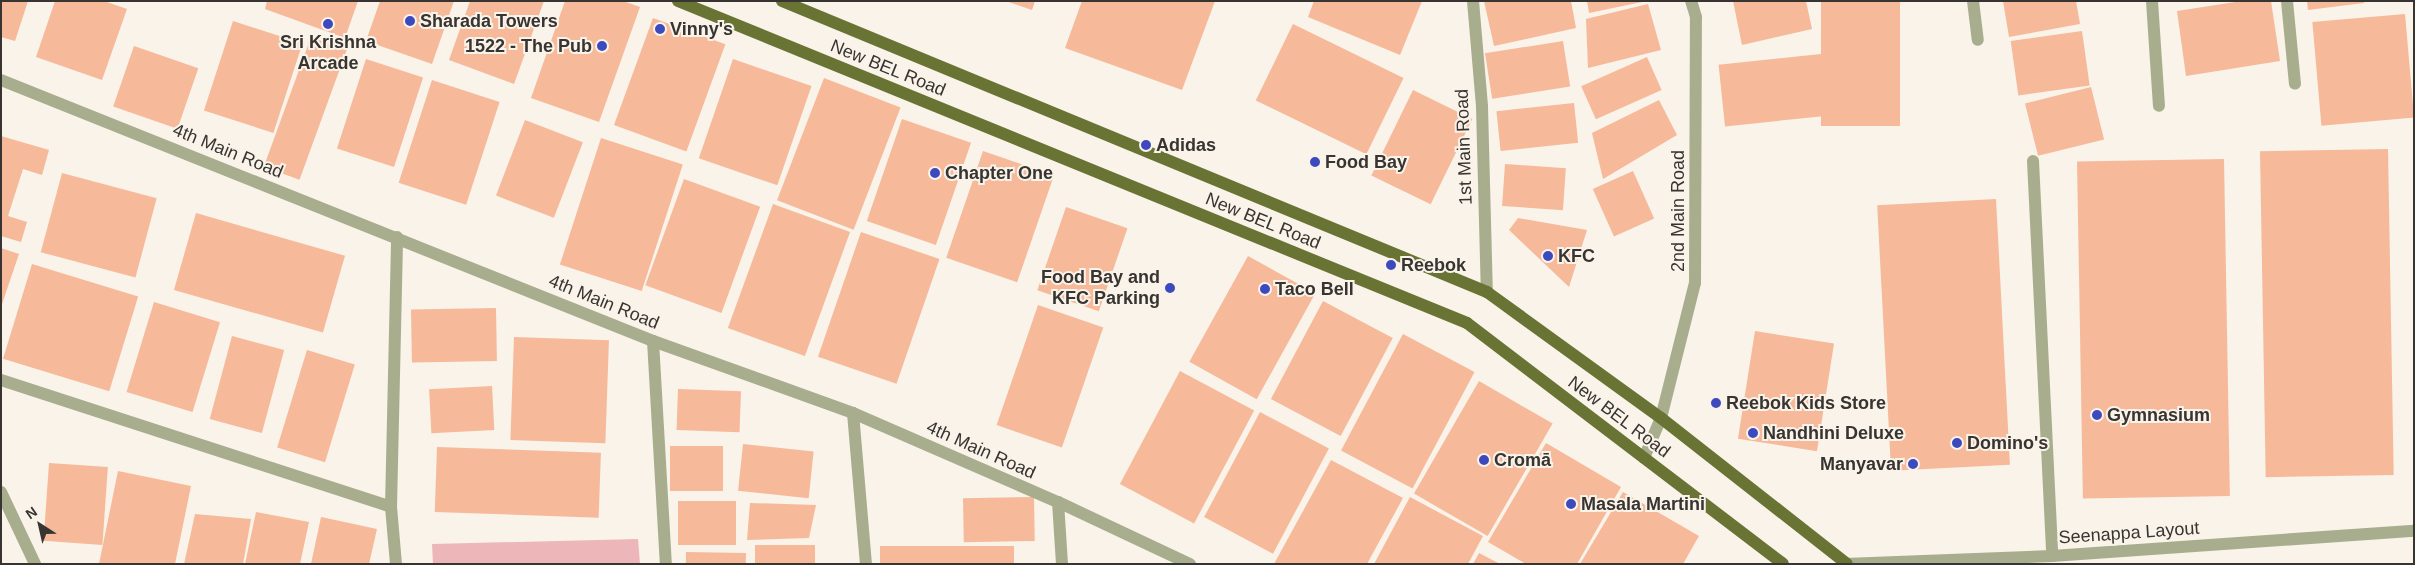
<!DOCTYPE html>
<meta charset="utf-8">
<style>
body{margin:0}
#map{position:relative;width:2415px;height:565px;overflow:hidden;background:#f9f3e9;font-family:Arial,sans-serif}
div>[style]{position:absolute}
.green>*{inset:0;background:#edb7ba}
.building>*{inset:0;background:#f6b99a;transform-origin:0 0}
.minor>*{height:12px;margin:-6px;padding:0 6px;transform-origin:6px;border-radius:6px;background:#a8ae8d}
.major>*{height:12px;margin:-6px;padding:0 6px;transform-origin:6px;border-radius:6px;background:#697334}
.dots>*{width:14px;height:14px;translate:-50% -50%;box-sizing:border-box;border:2px solid #f9f3e9;border-radius:50%}
span{translate:-50% -50%;white-space:nowrap;text-align:center;line-height:1.15;-webkit-text-stroke:4px #f9f3e9;paint-order:stroke}
.poi-label{font-size:18px;color:#373431;font-weight:700}
.left{translate:0 -50%;text-align:left}
.right{translate:-100% -50%;text-align:right}
.street-label{font-size:18px;color:#373431}
.frame{position:absolute;inset:0;border:2px solid #373431;pointer-events:none}
.north{position:absolute;left:15px;top:500px;width:50px;height:50px;-webkit-text-stroke:4px #f9f3e9;paint-order:stroke;rotate:325deg;font-size:14px;font-weight:700;line-height:20px;text-align:center;color:#373431}
.north::after{content:'';display:block;margin:auto;width:18px;height:22px;background:#373431;clip-path:polygon(50% 0,100% 100%,50% 72%,0 100%)}
</style>
<div id="map">
<div class="green">
<i style="clip-path:polygon(638px 539px,640px 564px,433px 564px,432px 544px)"></i>
</div>
<div class="building">
<i style="clip-path:polygon(1px 1px,28px 1px,15px 41px,1px 37px)"></i>
<i style="clip-path:polygon(55px 1px,104px 1px,127px 9px,102px 80px,36px 57px)"></i>
<i style="clip-path:polygon(267px 1px,358px 1px,345px 38px,265px 9px)"></i>
<i style="clip-path:polygon(380px 1px,454px 1px,432px 64px,366px 41px)"></i>
<i style="clip-path:polygon(470px 1px,544px 1px,514px 84px,449px 60px)"></i>
<i style="clip-path:polygon(565px 1px,623px 1px,640px 7px,599px 122px,531px 98px)"></i>
<i style="clip-path:polygon(1006px 1px,1035px 1px,1032px 10px)"></i>
<i style="clip-path:polygon(1082px 1px,1215px 1px,1182px 90px,1065px 48px)"></i>
<i style="clip-path:polygon(1314px 1px,1422px 1px,1400px 55px,1308px 17px)"></i>
<i style="clip-path:polygon(1484px 1px,1571px 1px,1576px 28px,1494px 46px)"></i>
<i style="clip-path:polygon(1587px 1px,1642px 1px,1642px 2px,1589px 13px)"></i>
<i style="clip-path:polygon(1733px 1px,1806px 1px,1812px 29px,1742px 45px)"></i>
<i style="left:1821px;top:1px;width:79px;height:125px"></i>
<i style="clip-path:polygon(2003px 1px,2076px 1px,2080px 24px,2009px 37px)"></i>
<i style="clip-path:polygon(2242px 1px,2271px 1px,2280px 61px,2186px 76px,2177px 11px)"></i>
<i style="clip-path:polygon(2307px 1px,2364px 1px,2364px 3px,2308px 10px)"></i>
<i style="clip-path:polygon(1648px 4px,1661px 50px,1588px 68px,1586px 19px)"></i>
<i style="left:2405px;top:14px;width:104px;height:93px;rotate:85deg"></i>
<i style="left:653px;top:18px;width:77px;height:114px;rotate:20deg"></i>
<i style="left:233px;top:21px;width:73px;height:94px;rotate:18deg"></i>
<i style="left:1293px;top:24px;width:123px;height:85px;rotate:26deg"></i>
<i style="left:2082px;top:31px;width:55px;height:72px;rotate:82deg"></i>
<i style="left:311px;top:37px;width:38px;height:138px;rotate:20deg"></i>
<i style="left:1563px;top:41px;width:46px;height:79px;rotate:81deg"></i>
<i style="left:134px;top:46px;width:68px;height:64px;rotate:19deg"></i>
<i style="left:1821px;top:54px;width:62px;height:103px;rotate:84deg"></i>
<i style="left:1647px;top:57px;width:36px;height:72px;rotate:66deg"></i>
<i style="left:366px;top:59px;width:60px;height:94px;rotate:18deg"></i>
<i style="left:733px;top:59px;width:83px;height:105px;rotate:19deg"></i>
<i style="left:824px;top:78px;width:82px;height:131px;rotate:21deg"></i>
<i style="left:432px;top:80px;width:71px;height:108px;rotate:18deg"></i>
<i style="left:2091px;top:87px;width:54px;height:68px;rotate:76deg"></i>
<i style="left:1413px;top:90px;width:66px;height:95px;rotate:26deg"></i>
<i style="clip-path:polygon(1659px 100px,1677px 135px,1603px 179px,1592px 133px)"></i>
<i style="left:1574px;top:103px;width:40px;height:78px;rotate:84deg"></i>
<i style="left:902px;top:119px;width:73px;height:108px;rotate:19deg"></i>
<i style="left:525px;top:120px;width:62px;height:81px;rotate:21deg"></i>
<i style="clip-path:polygon(1px 136px,49px 150px,42px 175px,23px 169px,8px 216px,27px 222px,21px 242px,1px 236px)"></i>
<i style="left:601px;top:138px;width:86px;height:133px;rotate:18deg"></i>
<i style="left:2388px;top:149px;width:326px;height:128px;rotate:89deg"></i>
<i style="left:983px;top:151px;width:75px;height:113px;rotate:19deg"></i>
<i style="left:2224px;top:159px;width:337px;height:147px;rotate:89deg"></i>
<i style="left:1505px;top:164px;width:61px;height:42px;rotate:4deg"></i>
<i style="left:1633px;top:171px;width:52px;height:44px;rotate:66deg"></i>
<i style="left:62px;top:173px;width:98px;height:82px;rotate:15deg"></i>
<i style="left:684px;top:179px;width:81px;height:113px;rotate:20deg"></i>
<i style="left:1996px;top:199px;width:266px;height:119px;rotate:87deg"></i>
<i style="left:773px;top:204px;width:82px;height:132px;rotate:20deg"></i>
<i style="left:1066px;top:207px;width:65px;height:88px;rotate:19deg"></i>
<i style="left:196px;top:213px;width:155px;height:80px;rotate:16deg"></i>
<i style="clip-path:polygon(1518px 218px,1587px 230px,1569px 287px,1509px 230px)"></i>
<i style="left:861px;top:232px;width:83px;height:132px;rotate:19deg"></i>
<i style="clip-path:polygon(1px 248px,19px 254px,2px 304px,1px 304px)"></i>
<i style="left:1248px;top:256px;width:77px;height:121px;rotate:29deg"></i>
<i style="left:32px;top:264px;width:111px;height:99px;rotate:17deg"></i>
<i style="left:1323px;top:301px;width:79px;height:111px;rotate:28deg"></i>
<i style="left:154px;top:302px;width:69px;height:94px;rotate:17deg"></i>
<i style="left:1038px;top:305px;width:69px;height:127px;rotate:19deg"></i>
<i style="left:496px;top:308px;width:53px;height:85px;rotate:89deg"></i>
<i style="left:1755px;top:331px;width:80px;height:109px;rotate:9deg"></i>
<i style="left:1403px;top:334px;width:81px;height:132px;rotate:28deg"></i>
<i style="left:232px;top:336px;width:54px;height:86px;rotate:15deg"></i>
<i style="left:514px;top:337px;width:95px;height:103px;rotate:2deg"></i>
<i style="left:307px;top:350px;width:50px;height:102px;rotate:17deg"></i>
<i style="left:1180px;top:371px;width:84px;height:128px;rotate:28deg"></i>
<i style="left:1479px;top:381px;width:85px;height:130px;rotate:30deg"></i>
<i style="left:492px;top:386px;width:44px;height:63px;rotate:87deg"></i>
<i style="left:678px;top:389px;width:63px;height:41px;rotate:2deg"></i>
<i style="left:1260px;top:412px;width:78px;height:119px;rotate:28deg"></i>
<i style="clip-path:polygon(1546px 443px,1621px 487px,1577px 564px,1526px 564px,1488px 542px)"></i>
<i style="left:743px;top:444px;width:71px;height:47px;rotate:6deg"></i>
<i style="left:723px;top:446px;width:45px;height:53px;rotate:90deg"></i>
<i style="left:437px;top:447px;width:164px;height:65px;rotate:2deg"></i>
<i style="clip-path:polygon(1331px 460px,1403px 498px,1367px 564px,1274px 564px)"></i>
<i style="left:49px;top:463px;width:59px;height:78px;rotate:4deg"></i>
<i style="clip-path:polygon(118px 471px,191px 486px,175px 564px,99px 564px)"></i>
<i style="clip-path:polygon(1623px 492px,1699px 536px,1683px 564px,1580px 564px)"></i>
<i style="left:1034px;top:497px;width:44px;height:71px;rotate:89deg"></i>
<i style="clip-path:polygon(1410px 497px,1483px 536px,1468px 564px,1374px 564px)"></i>
<i style="left:678px;top:501px;width:58px;height:44px"></i>
<i style="clip-path:polygon(750px 503px,816px 505px,809px 538px,747px 540px)"></i>
<i style="clip-path:polygon(256px 512px,309px 522px,300px 564px,245px 564px)"></i>
<i style="clip-path:polygon(195px 514px,251px 519px,243px 564px,184px 564px)"></i>
<i style="clip-path:polygon(321px 517px,377px 529px,369px 564px,311px 564px)"></i>
<i style="left:815px;top:545px;width:19px;height:60px;rotate:90deg"></i>
<i style="left:1014px;top:546px;width:18px;height:134px;rotate:90deg"></i>
<i style="left:686px;top:552px;width:60px;height:12px;rotate:1deg"></i>
<i style="clip-path:polygon(1479px 553px,1500px 564px,1473px 564px)"></i>
</div>
<div class="minor">
<i style="left:1473px;top:1px;width:106px;rotate:85.1deg"></i>
<i style="left:1482px;top:107px;width:185px;rotate:88.5deg"></i>
<i style="left:1973px;top:1px;width:39px;rotate:83deg"></i>
<i style="left:2152px;top:1px;width:105px;rotate:86.2deg"></i>
<i style="left:2287px;top:1px;width:83px;rotate:84.5deg"></i>
<i style="left:1px;top:80px;width:702px;rotate:21.82deg"></i>
<i style="left:653px;top:341px;width:213px;rotate:19.8deg"></i>
<i style="left:853px;top:413px;width:223px;rotate:23.5deg"></i>
<i style="left:1058px;top:502px;width:146px;rotate:25.2deg"></i>
<i style="left:2033px;top:161px;width:395px;rotate:87.2deg"></i>
<i style="left:653px;top:341px;width:223px;rotate:86.7deg"></i>
<i style="left:1px;top:380px;width:410px;rotate:18deg"></i>
<i style="left:853px;top:413px;width:152px;rotate:85.1deg"></i>
<i style="left:1644px;top:458px;width:43px;rotate:-67deg"></i>
<i style="left:1661px;top:418px;width:139px;rotate:-75.9deg"></i>
<i style="left:1695px;top:283px;width:266px;rotate:-89.8deg"></i>
<i style="left:1696px;top:17px;width:17px;rotate:-107deg"></i>
<i style="left:1px;top:492px;width:80px;rotate:64.7deg"></i>
<i style="left:1058px;top:502px;width:62px;rotate:86.3deg"></i>
<i style="left:396px;top:564px;width:57px;rotate:-95deg"></i>
<i style="left:391px;top:507px;width:270px;rotate:-88.7deg"></i>
<i style="left:1845px;top:564px;width:207px;rotate:-2.2deg"></i>
<i style="left:2052px;top:556px;width:363px;rotate:-4deg"></i>
</div>
<div class="major">
<i style="left:678px;top:1px;width:852px;rotate:22.2deg"></i>
<i style="left:1467px;top:323px;width:397px;rotate:37.3deg"></i>
<i style="left:782px;top:1px;width:763px;rotate:22.43deg"></i>
<i style="left:1487px;top:292px;width:215px;rotate:35.9deg"></i>
<i style="left:1661px;top:418px;width:236px;rotate:38.1deg"></i>
</div>
<div class="dots">
<i style="left:410px;top:21px;background:#3c4abd"></i>
<i style="left:328px;top:24px;background:#3c4abd"></i>
<i style="left:660px;top:29px;background:#3c4abd"></i>
<i style="left:602px;top:46px;background:#3c4abd"></i>
<i style="left:1146px;top:145px;background:#3c4abd"></i>
<i style="left:1315px;top:162px;background:#3c4abd"></i>
<i style="left:935px;top:173px;background:#3c4abd"></i>
<i style="left:1548px;top:256px;background:#3c4abd"></i>
<i style="left:1391px;top:265px;background:#3c4abd"></i>
<i style="left:1170px;top:288px;background:#3c4abd"></i>
<i style="left:1265px;top:289px;background:#3c4abd"></i>
<i style="left:1716px;top:403px;background:#3c4abd"></i>
<i style="left:2097px;top:415px;background:#3c4abd"></i>
<i style="left:1753px;top:433px;background:#3c4abd"></i>
<i style="left:1957px;top:443px;background:#3c4abd"></i>
<i style="left:1484px;top:460px;background:#3c4abd"></i>
<i style="left:1913px;top:464px;background:#3c4abd"></i>
<i style="left:1571px;top:504px;background:#3c4abd"></i>
</div>
<div class="poi-label">
<span class="left" style="left:420px;top:21px">Sharada Towers</span>
<span class="left" style="left:670px;top:29px">Vinny's</span>
<span style="left:328px;top:53px">Sri Krishna<br>Arcade</span>
<span class="right" style="left:592px;top:46px">1522 - The Pub</span>
<span class="left" style="left:1156px;top:145px">Adidas</span>
<span class="left" style="left:1325px;top:162px">Food Bay</span>
<span class="left" style="left:945px;top:173px">Chapter One</span>
<span class="left" style="left:1558px;top:256px">KFC</span>
<span class="left" style="left:1401px;top:265px">Reebok</span>
<span class="right" style="left:1160px;top:288px">Food Bay and<br>KFC Parking</span>
<span class="left" style="left:1275px;top:289px">Taco Bell</span>
<span class="left" style="left:1726px;top:403px">Reebok Kids Store</span>
<span class="left" style="left:2107px;top:415px">Gymnasium</span>
<span class="left" style="left:1763px;top:433px">Nandhini Deluxe</span>
<span class="left" style="left:1967px;top:443px">Domino's</span>
<span class="left" style="left:1494px;top:460px">Cromā</span>
<span class="right" style="left:1903px;top:464px">Manyavar</span>
<span class="left" style="left:1581px;top:504px">Masala Martini</span>
</div>
<div class="street-label">
<span style="left:888px;top:68px;rotate:22deg">New BEL Road</span>
<span style="left:1464px;top:147px;rotate:-92deg">1st Main Road</span>
<span style="left:228px;top:151px;rotate:22deg">4th Main Road</span>
<span style="left:1678px;top:211px;rotate:-90deg">2nd Main Road</span>
<span style="left:1263px;top:221px;rotate:22deg">New BEL Road</span>
<span style="left:604px;top:302px;rotate:22deg">4th Main Road</span>
<span style="left:1619px;top:417px;rotate:37deg">New BEL Road</span>
<span style="left:981px;top:450px;rotate:24deg">4th Main Road</span>
<span style="left:2129px;top:533px;rotate:-4deg">Seenappa Layout</span>
</div>
<div class="frame"></div>
<div class="north">N</div>
</div>
